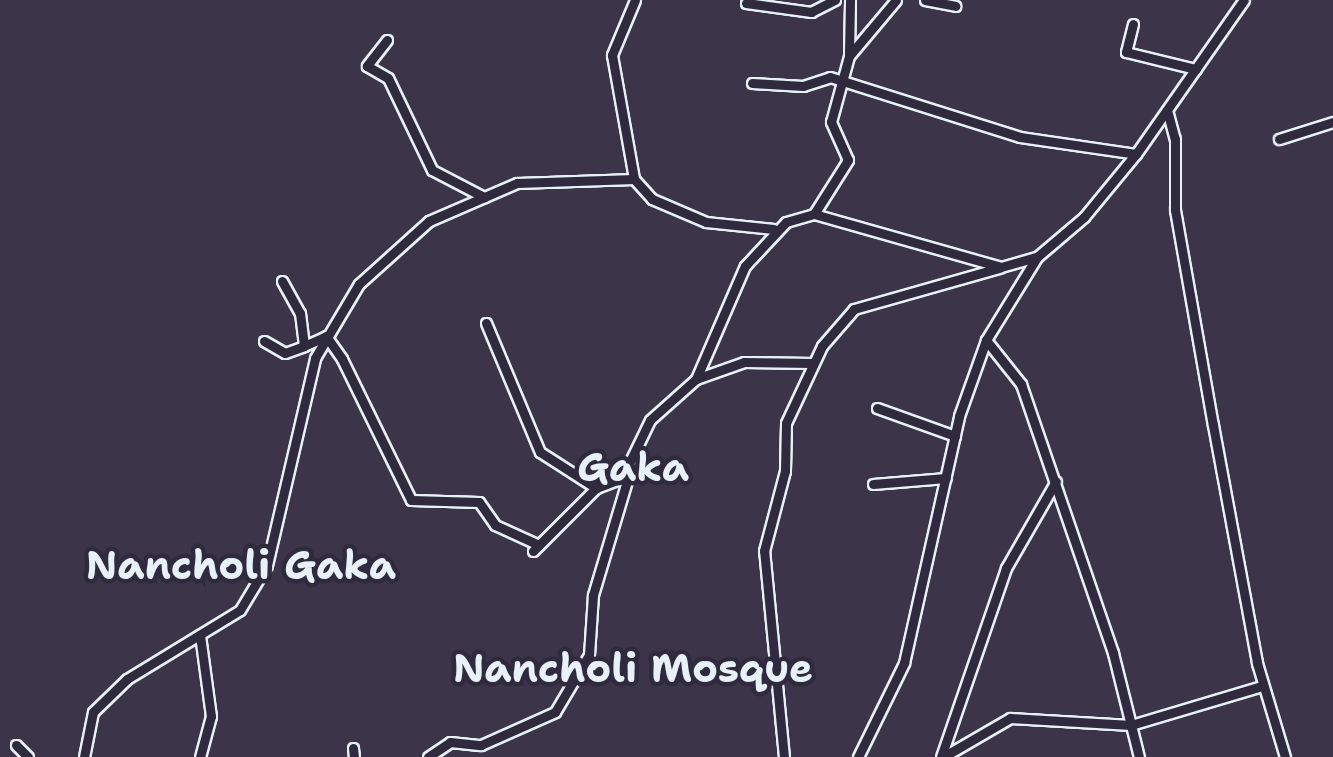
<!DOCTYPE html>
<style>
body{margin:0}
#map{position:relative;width:1333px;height:757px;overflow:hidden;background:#3c3549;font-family:"Shantell Sans",sans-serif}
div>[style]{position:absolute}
.roads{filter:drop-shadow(2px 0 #e8f1f8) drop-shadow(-2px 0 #e8f1f8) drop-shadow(0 2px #e8f1f8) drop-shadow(0 -2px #e8f1f8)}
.minor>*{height:9px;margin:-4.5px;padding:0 4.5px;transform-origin:4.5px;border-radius:4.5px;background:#2f2a3d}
span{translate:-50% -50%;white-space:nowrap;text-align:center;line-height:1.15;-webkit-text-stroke:9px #2f2a3d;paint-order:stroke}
.quarter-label{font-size:40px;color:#e8f1f8;font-weight:700}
</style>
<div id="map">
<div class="roads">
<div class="minor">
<i style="left:635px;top:0;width:60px;rotate:112.7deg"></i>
<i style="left:612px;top:55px;width:126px;rotate:79.9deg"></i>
<i style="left:634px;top:179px;width:27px;rotate:48deg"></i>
<i style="left:652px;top:199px;width:59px;rotate:23.1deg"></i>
<i style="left:706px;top:222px;width:68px;rotate:5.9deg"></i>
<i style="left:925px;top:0;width:31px;rotate:11deg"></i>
<i style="left:746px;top:3px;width:66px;rotate:7.9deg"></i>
<i style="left:811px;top:12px;width:27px;rotate:-27deg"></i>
<i style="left:1133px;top:24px;width:29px;rotate:104deg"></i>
<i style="left:1126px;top:52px;width:72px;rotate:13.7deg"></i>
<i style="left:387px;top:40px;width:33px;rotate:128deg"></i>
<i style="left:367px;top:66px;width:24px;rotate:30deg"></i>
<i style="left:388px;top:78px;width:102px;rotate:64.4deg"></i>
<i style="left:432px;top:170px;width:59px;rotate:27.4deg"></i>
<i style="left:849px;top:54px;width:54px;rotate:-88.9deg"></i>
<i style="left:752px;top:83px;width:51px;rotate:3.4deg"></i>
<i style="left:803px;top:86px;width:28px;rotate:-18deg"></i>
<i style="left:830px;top:77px;width:199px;rotate:17.5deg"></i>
<i style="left:1020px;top:137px;width:117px;rotate:8.3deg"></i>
<i style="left:1167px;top:110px;width:30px;rotate:75deg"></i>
<i style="left:1175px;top:139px;width:71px;rotate:90deg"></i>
<i style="left:1175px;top:210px;width:218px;rotate:80deg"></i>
<i style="left:1213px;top:425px;width:242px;rotate:79.5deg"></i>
<i style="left:1257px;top:663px;width:98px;rotate:73.4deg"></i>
<i style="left:1279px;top:139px;width:57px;rotate:-17.5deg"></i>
<i style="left:814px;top:214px;width:64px;rotate:-57.8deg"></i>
<i style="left:848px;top:160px;width:42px;rotate:-114.1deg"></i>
<i style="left:831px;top:122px;width:68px;rotate:-74.7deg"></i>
<i style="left:849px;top:56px;width:73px;rotate:-50deg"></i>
<i style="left:282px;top:281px;width:37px;rotate:61deg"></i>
<i style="left:300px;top:313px;width:33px;rotate:83deg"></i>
<i style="left:304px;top:346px;width:24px;rotate:-24deg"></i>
<i style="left:326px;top:336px;width:28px;rotate:55deg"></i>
<i style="left:342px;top:359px;width:157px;rotate:63.9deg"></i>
<i style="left:411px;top:500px;width:68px;rotate:1.7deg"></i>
<i style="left:479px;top:502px;width:28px;rotate:55deg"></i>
<i style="left:495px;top:525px;width:48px;rotate:24.4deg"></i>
<i style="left:486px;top:323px;width:140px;rotate:67.3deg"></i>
<i style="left:540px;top:452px;width:67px;rotate:32.7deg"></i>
<i style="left:596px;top:488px;width:28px;rotate:-21deg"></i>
<i style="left:622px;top:478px;width:64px;rotate:-64.2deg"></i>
<i style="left:650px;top:420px;width:62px;rotate:-41.7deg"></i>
<i style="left:696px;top:379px;width:123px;rotate:-66.6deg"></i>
<i style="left:745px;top:266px;width:60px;rotate:-47deg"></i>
<i style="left:786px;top:222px;width:29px;rotate:-16deg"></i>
<i style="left:814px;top:214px;width:194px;rotate:15.8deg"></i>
<i style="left:1001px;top:267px;width:37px;rotate:-16deg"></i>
<i style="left:986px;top:340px;width:56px;rotate:51.5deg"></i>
<i style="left:1021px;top:384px;width:284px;rotate:71.1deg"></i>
<i style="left:1113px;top:653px;width:107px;rotate:76deg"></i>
<i style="left:264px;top:341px;width:24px;rotate:30deg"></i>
<i style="left:285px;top:353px;width:20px;rotate:-20deg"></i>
<i style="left:696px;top:379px;width:51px;rotate:-19.5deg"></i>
<i style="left:744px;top:362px;width:69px;rotate:0.8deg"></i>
<i style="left:877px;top:408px;width:83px;rotate:19.7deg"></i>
<i style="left:873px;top:484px;width:73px;rotate:-4.7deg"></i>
<i style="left:533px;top:551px;width:89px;rotate:-45deg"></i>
<i style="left:200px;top:635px;width:82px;rotate:82.3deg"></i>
<i style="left:211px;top:716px;width:42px;rotate:105deg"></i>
<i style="left:16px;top:745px;width:17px;rotate:45deg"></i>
<i style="left:353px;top:748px;width:9px;rotate:84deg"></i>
<i style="left:84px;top:757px;width:46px;rotate:-78.7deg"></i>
<i style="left:93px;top:712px;width:47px;rotate:-44.1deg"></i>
<i style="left:127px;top:679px;width:132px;rotate:-31.4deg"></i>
<i style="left:240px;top:610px;width:52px;rotate:-59deg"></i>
<i style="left:267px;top:565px;width:212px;rotate:-76.9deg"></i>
<i style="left:315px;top:358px;width:86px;rotate:-59.3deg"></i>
<i style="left:359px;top:284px;width:94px;rotate:-42deg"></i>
<i style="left:429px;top:221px;width:96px;rotate:-23.4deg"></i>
<i style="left:517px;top:183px;width:117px;rotate:-2deg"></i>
<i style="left:428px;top:757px;width:27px;rotate:-34deg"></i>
<i style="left:450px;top:742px;width:31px;rotate:6deg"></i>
<i style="left:481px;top:745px;width:81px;rotate:-24deg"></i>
<i style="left:555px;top:712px;width:66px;rotate:-59.2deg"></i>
<i style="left:589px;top:655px;width:60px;rotate:-86.2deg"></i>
<i style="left:593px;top:595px;width:129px;rotate:-73.4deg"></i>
<i style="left:784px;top:757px;width:207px;rotate:-95.5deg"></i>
<i style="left:764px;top:551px;width:83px;rotate:-75.3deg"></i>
<i style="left:785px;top:471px;width:48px;rotate:-88.8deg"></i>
<i style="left:786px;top:423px;width:85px;rotate:-64.9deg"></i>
<i style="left:822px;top:346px;width:49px;rotate:-49.1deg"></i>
<i style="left:854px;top:309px;width:151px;rotate:-15.8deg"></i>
<i style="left:858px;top:757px;width:105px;rotate:-63.9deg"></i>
<i style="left:904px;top:663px;width:253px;rotate:-77.4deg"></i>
<i style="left:959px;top:416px;width:81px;rotate:-70.4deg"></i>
<i style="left:986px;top:340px;width:97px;rotate:-58.4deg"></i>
<i style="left:1037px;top:257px;width:62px;rotate:-40.4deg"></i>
<i style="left:1084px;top:217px;width:82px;rotate:-50.5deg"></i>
<i style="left:1136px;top:154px;width:188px;rotate:-55deg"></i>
<i style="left:941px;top:757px;width:200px;rotate:-71deg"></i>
<i style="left:1006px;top:568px;width:100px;rotate:-60.1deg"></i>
<i style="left:943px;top:757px;width:78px;rotate:-30.2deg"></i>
<i style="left:1010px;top:718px;width:121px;rotate:3.3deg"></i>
<i style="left:1131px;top:725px;width:137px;rotate:-16.6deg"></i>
</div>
</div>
<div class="quarter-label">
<span style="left:633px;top:467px">Gaka</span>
<span style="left:241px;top:565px">Nancholi Gaka</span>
<span style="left:633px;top:668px">Nancholi Mosque</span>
</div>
</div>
